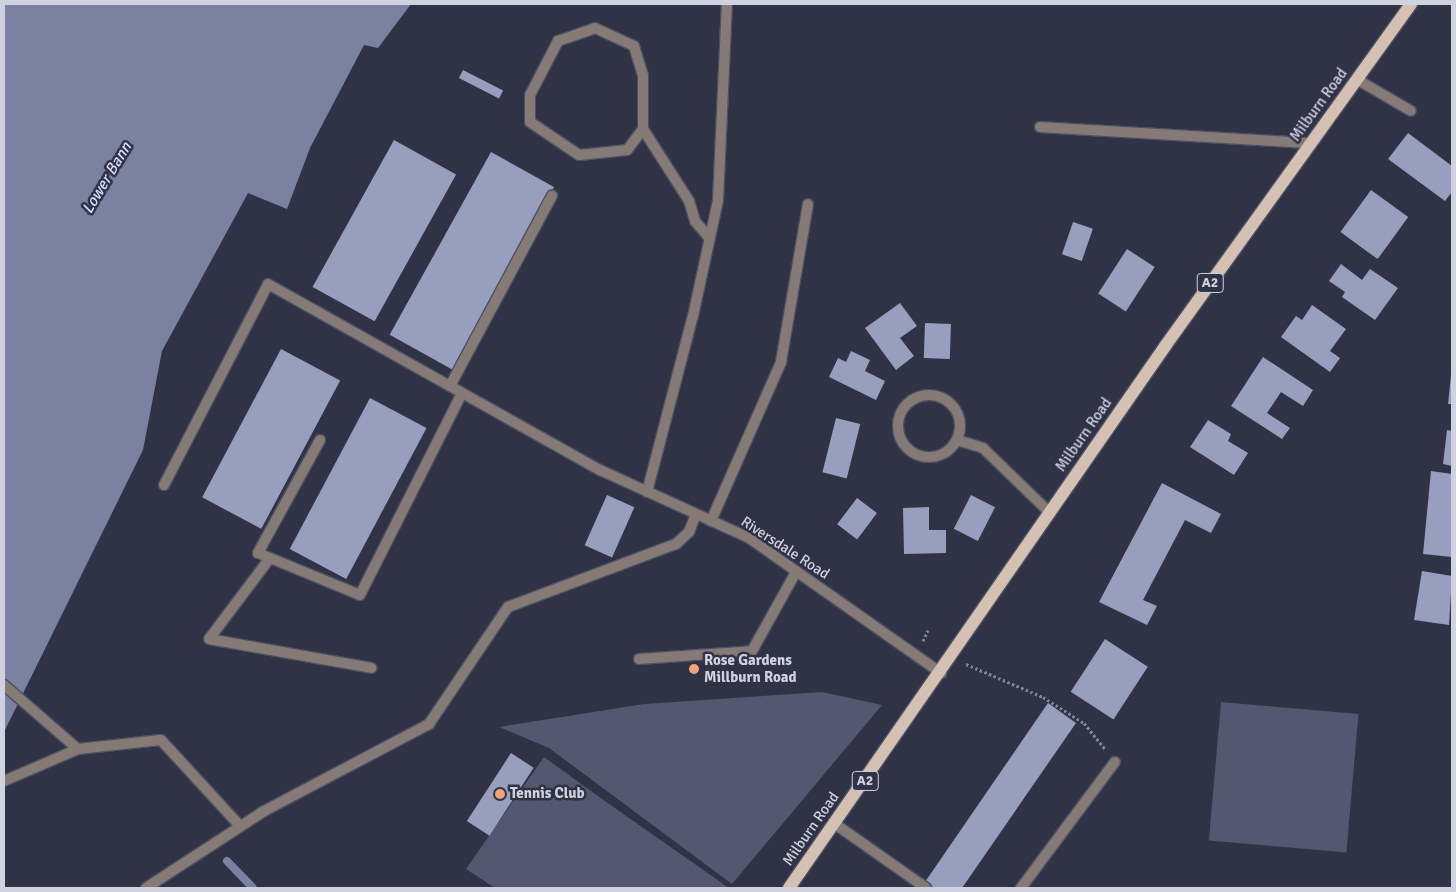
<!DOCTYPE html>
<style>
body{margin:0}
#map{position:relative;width:1456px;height:892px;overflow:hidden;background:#303346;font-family:Signika,sans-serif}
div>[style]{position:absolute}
.green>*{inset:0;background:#53576f;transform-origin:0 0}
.water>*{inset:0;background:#7b81a0}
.stream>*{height:8px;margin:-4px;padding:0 4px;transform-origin:4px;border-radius:4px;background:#7b81a0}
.building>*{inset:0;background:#989ebe;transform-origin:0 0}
.path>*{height:3px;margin-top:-1.5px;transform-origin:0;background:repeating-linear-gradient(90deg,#828595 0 2.5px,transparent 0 5px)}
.roads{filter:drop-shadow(1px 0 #4d5062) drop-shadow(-1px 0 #4d5062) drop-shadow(0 1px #4d5062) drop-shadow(0 -1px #4d5062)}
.lane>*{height:10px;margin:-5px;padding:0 5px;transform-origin:5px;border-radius:5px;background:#857a75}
.street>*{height:10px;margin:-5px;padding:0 5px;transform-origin:5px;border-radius:5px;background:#857a75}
.street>.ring{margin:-5px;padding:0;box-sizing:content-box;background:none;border:10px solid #857a75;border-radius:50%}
.primary>*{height:12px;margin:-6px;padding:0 6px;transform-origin:6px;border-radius:6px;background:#d5c0b4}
.dots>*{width:14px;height:14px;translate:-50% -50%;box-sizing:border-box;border:2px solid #303346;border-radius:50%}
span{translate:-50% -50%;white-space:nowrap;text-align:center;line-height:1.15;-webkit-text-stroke:5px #303346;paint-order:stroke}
.shield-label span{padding:1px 4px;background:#303346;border:1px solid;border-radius:4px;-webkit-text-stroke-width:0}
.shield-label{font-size:14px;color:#d0d2df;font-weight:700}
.street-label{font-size:15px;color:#d0d2df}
.poi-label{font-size:15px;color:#d0d2df;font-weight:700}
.left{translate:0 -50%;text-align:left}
.water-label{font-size:16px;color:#d7ddff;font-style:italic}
.frame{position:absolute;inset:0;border:5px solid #d0d2df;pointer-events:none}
</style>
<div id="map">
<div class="green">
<i style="clip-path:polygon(822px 692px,882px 705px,732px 884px,549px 748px,499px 727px,644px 704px)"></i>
<i style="left:1221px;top:702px;width:138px;height:139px;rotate:5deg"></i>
<i style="clip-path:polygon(544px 757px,602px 799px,729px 888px,495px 888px,466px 869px)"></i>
</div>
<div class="water">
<i style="clip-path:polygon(4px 4px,411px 4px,378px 48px,364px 45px,310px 148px,287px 209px,248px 193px,162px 351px,143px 450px,4px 732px)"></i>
</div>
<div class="stream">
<i style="left:227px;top:861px;width:37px;rotate:46deg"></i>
</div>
<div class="building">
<i style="left:463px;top:70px;width:45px;height:9px;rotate:27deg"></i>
<i style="clip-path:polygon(1408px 133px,1452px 166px,1452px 192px,1445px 201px,1388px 159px)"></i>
<i style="left:394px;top:140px;width:71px;height:168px;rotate:29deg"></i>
<i style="left:491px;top:152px;width:72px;height:209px;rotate:29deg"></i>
<i style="left:1371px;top:190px;width:46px;height:52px;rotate:36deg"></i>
<i style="left:1073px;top:222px;width:21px;height:34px;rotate:19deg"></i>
<i style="left:1127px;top:249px;width:33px;height:53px;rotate:33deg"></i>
<i style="clip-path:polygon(1341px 264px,1362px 280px,1370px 269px,1398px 288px,1375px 320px,1342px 297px,1345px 292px,1329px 281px)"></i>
<i style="clip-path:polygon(900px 303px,917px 326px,900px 338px,914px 356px,896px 370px,865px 328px)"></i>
<i style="clip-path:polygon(1312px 305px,1346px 329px,1330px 351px,1340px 358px,1330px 372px,1281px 337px,1296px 316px,1302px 320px)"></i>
<i style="left:925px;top:323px;width:26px;height:35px;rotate:2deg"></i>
<i style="left:281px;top:349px;width:67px;height:168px;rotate:28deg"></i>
<i style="clip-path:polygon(851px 351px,870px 360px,865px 371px,885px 381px,876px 400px,829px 377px,838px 358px,846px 362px)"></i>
<i style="clip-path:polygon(1263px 357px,1313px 390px,1303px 406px,1281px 392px,1267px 413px,1290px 428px,1282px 439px,1231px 406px)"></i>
<i style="clip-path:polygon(1451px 375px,1452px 375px,1452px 404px,1448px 404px)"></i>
<i style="left:370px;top:398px;width:64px;height:171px;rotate:28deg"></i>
<i style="left:836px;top:418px;width:25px;height:56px;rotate:14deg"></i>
<i style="clip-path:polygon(1208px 420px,1231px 434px,1228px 441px,1248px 453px,1234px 475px,1190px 447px)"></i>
<i style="clip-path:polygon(1447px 430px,1452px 431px,1452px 466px,1443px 464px)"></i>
<i style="clip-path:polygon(1431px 471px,1452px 474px,1452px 557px,1423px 554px)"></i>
<i style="clip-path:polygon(1162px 483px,1221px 514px,1211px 533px,1185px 520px,1143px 600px,1157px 606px,1147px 625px,1099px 602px)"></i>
<i style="left:607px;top:495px;width:30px;height:55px;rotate:24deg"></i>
<i style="left:971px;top:495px;width:27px;height:38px;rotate:27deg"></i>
<i style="left:857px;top:498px;width:25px;height:33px;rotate:37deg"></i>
<i style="clip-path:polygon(929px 507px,929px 530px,946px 530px,946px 553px,904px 554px,903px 508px)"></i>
<i style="clip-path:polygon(1422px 571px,1452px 576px,1449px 625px,1414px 620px)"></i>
<i style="left:1105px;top:639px;width:51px;height:63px;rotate:33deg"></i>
<i style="clip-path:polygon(1048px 703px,1076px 723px,962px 888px,934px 888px,925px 882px)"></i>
<i style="left:511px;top:753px;width:27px;height:81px;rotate:33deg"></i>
</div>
<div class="path">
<i style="left:923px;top:641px;width:12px;rotate:-66deg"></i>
<i style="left:966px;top:664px;width:84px;rotate:23.2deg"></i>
<i style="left:1043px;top:697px;width:49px;rotate:32.4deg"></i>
<i style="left:1084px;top:723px;width:33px;rotate:51deg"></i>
</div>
<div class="roads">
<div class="lane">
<i style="left:1358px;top:80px;width:61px;rotate:30.3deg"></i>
<i style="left:1040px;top:127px;width:272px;rotate:3.4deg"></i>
<i style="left:643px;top:129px;width:26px;rotate:127deg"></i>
<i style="left:627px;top:150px;width:48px;rotate:174.1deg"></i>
<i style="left:579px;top:155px;width:59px;rotate:-146deg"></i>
<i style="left:530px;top:122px;width:27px;rotate:-90deg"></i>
<i style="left:530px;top:95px;width:61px;rotate:-62.6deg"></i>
<i style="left:558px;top:41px;width:39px;rotate:-19deg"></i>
<i style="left:595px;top:28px;width:43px;rotate:24.8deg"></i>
<i style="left:634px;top:46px;width:30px;rotate:73deg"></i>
<i style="left:643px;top:75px;width:54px;rotate:90deg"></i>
<i style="left:643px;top:129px;width:85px;rotate:57.4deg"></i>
<i style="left:689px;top:201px;width:21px;rotate:73deg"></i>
<i style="left:695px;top:221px;width:23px;rotate:50deg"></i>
<i style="left:718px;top:200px;width:196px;rotate:-87.4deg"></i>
<i style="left:450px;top:386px;width:216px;rotate:-61.8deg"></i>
<i style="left:320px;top:440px;width:129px;rotate:118.8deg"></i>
<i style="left:258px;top:553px;width:110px;rotate:22.4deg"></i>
<i style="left:360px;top:595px;width:226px;rotate:-63.2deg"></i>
<i style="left:164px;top:485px;width:226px;rotate:-62.6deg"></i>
<i style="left:268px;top:284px;width:381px;rotate:29.3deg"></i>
<i style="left:711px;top:521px;width:174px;rotate:-66.2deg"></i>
<i style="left:781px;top:362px;width:160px;rotate:-80.3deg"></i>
<i style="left:270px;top:558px;width:101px;rotate:127deg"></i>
<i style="left:209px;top:639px;width:165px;rotate:10.1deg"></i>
<i style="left:639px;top:659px;width:113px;rotate:-4deg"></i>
<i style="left:752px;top:651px;width:90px;rotate:-60.9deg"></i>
<i style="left:4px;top:685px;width:98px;rotate:40.9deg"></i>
<i style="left:4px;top:781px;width:81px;rotate:-23.4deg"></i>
<i style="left:78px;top:749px;width:83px;rotate:-6.2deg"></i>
<i style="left:161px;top:740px;width:117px;rotate:47.4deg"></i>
<i style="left:835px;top:824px;width:111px;rotate:35.1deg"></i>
<i style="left:146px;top:888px;width:141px;rotate:-33.1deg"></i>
<i style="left:264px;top:811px;width:187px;rotate:-27.8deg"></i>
<i style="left:429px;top:724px;width:141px;rotate:-56deg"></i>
<i style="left:508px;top:607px;width:179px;rotate:-20.6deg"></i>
<i style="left:676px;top:544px;width:18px;rotate:-43deg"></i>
<i style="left:689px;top:532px;width:19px;rotate:-69deg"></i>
<i style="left:1021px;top:888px;width:157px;rotate:-53.3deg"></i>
</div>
<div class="street">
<i class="ring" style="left:898px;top:395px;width:52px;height:52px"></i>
<i style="left:957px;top:440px;width:27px;rotate:17deg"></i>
<i style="left:983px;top:448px;width:93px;rotate:44.1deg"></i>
<i style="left:600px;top:470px;width:164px;rotate:24.5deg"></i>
<i style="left:749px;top:538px;width:235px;rotate:35.1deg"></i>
<i style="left:647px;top:492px;width:182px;rotate:-75.4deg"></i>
<i style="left:693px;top:316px;width:119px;rotate:-77.8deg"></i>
</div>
<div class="primary">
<i style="left:789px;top:888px;width:661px;rotate:-55.23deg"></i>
<i style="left:1166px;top:345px;width:420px;rotate:-54.3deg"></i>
</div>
</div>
<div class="dots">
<i style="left:694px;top:669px;background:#efa377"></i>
<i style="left:500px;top:794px;background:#efa377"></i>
</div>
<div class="shield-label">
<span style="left:1210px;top:283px">A2</span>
<span style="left:865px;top:781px">A2</span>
</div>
<div class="street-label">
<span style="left:1319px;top:105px;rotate:-54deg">Milburn Road</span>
<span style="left:1084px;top:435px;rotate:-55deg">Milburn Road</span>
<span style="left:785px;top:548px;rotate:33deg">Riversdale Road</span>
<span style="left:811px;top:829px;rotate:-55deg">Milburn Road</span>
</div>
<div class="poi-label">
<span class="left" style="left:704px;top:669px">Rose Gardens<br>Millburn Road</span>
<span class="left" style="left:510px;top:794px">Tennis Club</span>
</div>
<div class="water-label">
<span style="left:107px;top:178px;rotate:-59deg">Lower Bann</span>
</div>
<div class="frame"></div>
</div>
